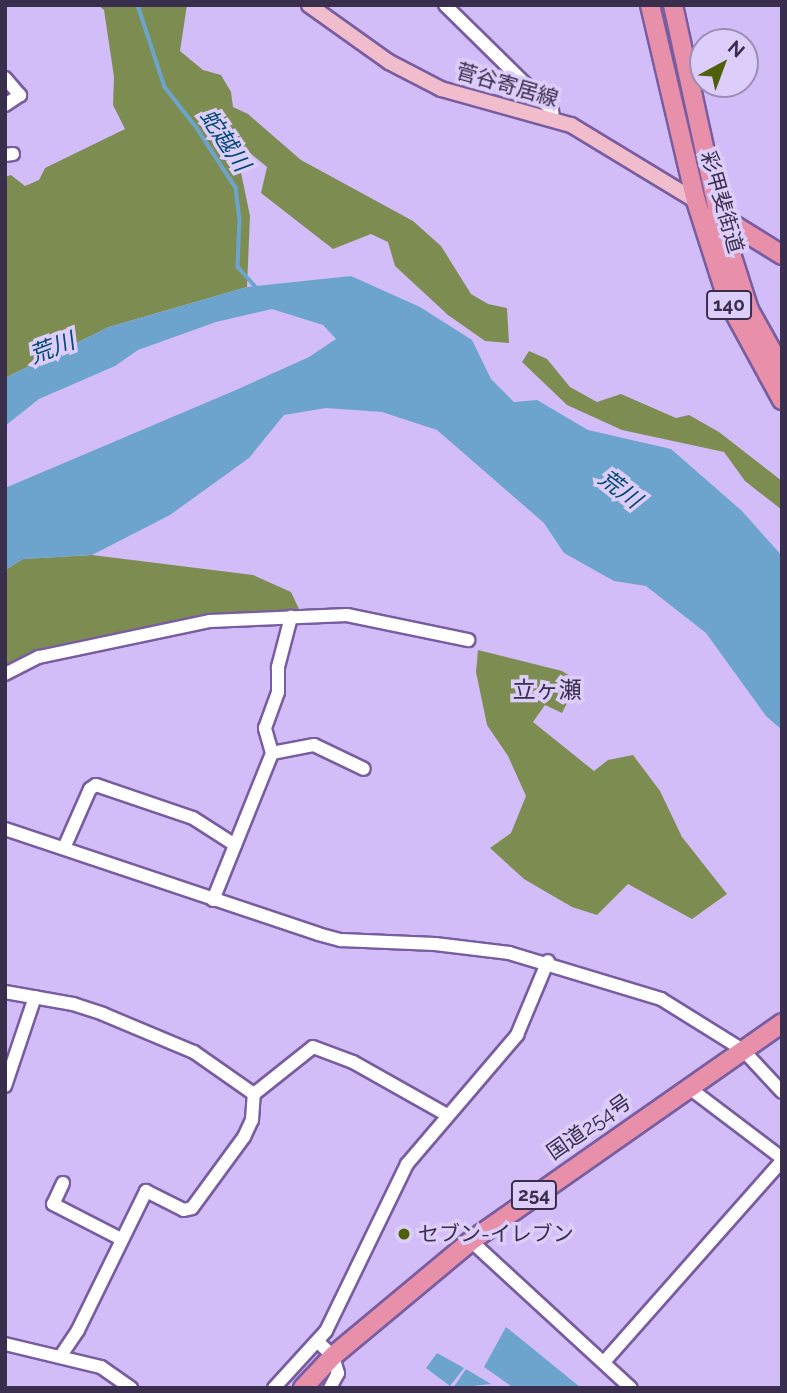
<!DOCTYPE html>
<meta charset="utf-8">
<style>
body{margin:0}
#map{position:relative;width:787px;height:1393px;overflow:hidden;background:#d3bdf8;font-family:Raleway,"Noto Sans JP",sans-serif}
div>[style]{position:absolute}
.forest>*{inset:0;background:#7d8d52}
.water>*{inset:0;background:#6da4ce}
.stream>*{height:3.5px;margin:-1.75px;padding:0 1.75px;transform-origin:1.75px;border-radius:1.75px;background:#6da4ce}
.roads{filter:drop-shadow(2px 0 #785da0) drop-shadow(-2px 0 #785da0) drop-shadow(0 2px #785da0) drop-shadow(0 -2px #785da0)}
.minor>*{height:12px;margin:-6px;padding:0 6px;transform-origin:6px;border-radius:6px;background:#fff}
.major>*{height:14px;margin:-7px;padding:0 7px;transform-origin:7px;border-radius:7px;background:#f1bccb}
.highway>*{height:18px;margin:-9px;padding:0 9px;transform-origin:9px;border-radius:9px;background:#e890a9}
.dots>*{width:19px;height:19px;translate:-50% -50%;box-sizing:border-box;border:4px solid #ddcdfa;border-radius:50%}
span{translate:-50% -50%;white-space:nowrap;text-align:center;line-height:1.15;-webkit-text-stroke:7px #ddcdfa;paint-order:stroke}
.shield-label span{padding:2px 5px;background:#ddcdfa;border:2px solid;border-radius:5px;-webkit-text-stroke-width:0}
.shield-label{font-size:19px;color:#392e4b;font-weight:700}
.street-label{font-size:21px;color:#392e4b}
.poi-label{font-size:21px;color:#392e4b}
.left{translate:0 -50%;text-align:left}
.water-label{font-size:23px;color:#004a71;font-style:italic}
.neighbourhood-label{font-size:23px;color:#392e4b}
.frame{position:absolute;inset:0;border:7px solid #392e4b;pointer-events:none}
.north{position:absolute;left:689px;top:28px;width:70px;height:70px;box-sizing:border-box;background:#ddcdfa;border:2px solid #9b8db4;border-radius:50%;rotate:41deg;font-size:19px;font-weight:700;line-height:28px;text-align:center;color:#392e4b}
.north::after{content:'';display:block;margin:auto;width:24px;height:32px;background:#4f6108;clip-path:polygon(50% 0,100% 100%,50% 72%,0 100%)}
</style>
<div id="map">
<div class="forest">
<i style="clip-path:polygon(98px 5px,187px 5px,180px 51px,203px 70px,221px 75px,231px 92px,233px 107px,248px 114px,301px 160px,413px 221px,441px 246px,471px 294px,488px 304px,507px 308px,509px 343px,485px 341px,448px 315px,395px 266px,388px 242px,371px 234px,333px 249px,261px 193px,267px 167px,245px 149px,239px 163px,250px 216px,247px 287px,109px 327px,5px 378px,5px 177px,11px 175px,25px 186px,39px 180px,45px 168px,125px 129px,113px 105px,114px 77px,104px 10px)"></i>
<i style="clip-path:polygon(529px 351px,547px 359px,570px 387px,597px 402px,621px 394px,676px 418px,689px 415px,719px 432px,782px 481px,782px 510px,745px 481px,724px 452px,622px 430px,567px 405px,522px 362px)"></i>
<i style="clip-path:polygon(92px 555px,253px 575px,291px 592px,299px 609px,224px 614px,166px 623px,39px 650px,5px 667px,5px 570px,23px 559px)"></i>
<i style="clip-path:polygon(478px 650px,562px 671px,578px 681px,562px 713px,545px 705px,533px 722px,594px 771px,608px 760px,633px 755px,660px 791px,682px 837px,727px 894px,692px 919px,628px 884px,597px 915px,572px 907px,524px 879px,490px 848px,511px 833px,526px 796px,508px 756px,487px 725px,476px 672px)"></i>
</div>
<div class="water">
<i style="clip-path:polygon(351px 276px,420px 307px,472px 340px,491px 379px,514px 402px,537px 400px,588px 430px,671px 449px,742px 511px,782px 556px,782px 730px,766px 716px,706px 633px,646px 586px,614px 581px,564px 553px,544px 523px,437px 430px,382px 412px,326px 408px,284px 415px,249px 458px,170px 515px,92px 555px,23px 559px,5px 570px,5px 488px,236px 390px,309px 357px,336px 339px,323px 325px,272px 309px,216px 322px,138px 350px,115px 366px,39px 399px,5px 426px,5px 378px,109px 327px,247px 287px)"></i>
<i style="clip-path:polygon(506px 1327px,580px 1387px,580px 1388px,514px 1388px,484px 1367px)"></i>
<i style="clip-path:polygon(437px 1353px,464px 1368px,450px 1386px,426px 1368px)"></i>
<i style="clip-path:polygon(466px 1369px,491px 1384px,453px 1388px)"></i>
</div>
<div class="stream">
<i style="left:138px;top:5px;width:86px;rotate:71.8deg"></i>
<i style="left:165px;top:87px;width:52px;rotate:52deg"></i>
<i style="left:197px;top:128px;width:72px;rotate:57deg"></i>
<i style="left:236px;top:188px;width:31px;rotate:83deg"></i>
<i style="left:240px;top:219px;width:48px;rotate:92.4deg"></i>
<i style="left:238px;top:267px;width:27px;rotate:48deg"></i>
</div>
<div class="roads">
<div class="minor">
<i style="left:445px;top:5px;width:150px;rotate:44.5deg"></i>
<i style="left:552px;top:110px;width:10px;rotate:84deg"></i>
<i style="left:5px;top:78px;width:23px;rotate:49deg"></i>
<i style="left:20px;top:95px;width:18px;rotate:146deg"></i>
<i style="left:5px;top:155px;width:8px;rotate:-7deg"></i>
<i style="left:5px;top:674px;width:38px;rotate:-27deg"></i>
<i style="left:39px;top:657px;width:175px;rotate:-11.9deg"></i>
<i style="left:210px;top:621px;width:137px;rotate:-2.5deg"></i>
<i style="left:347px;top:615px;width:124px;rotate:11.7deg"></i>
<i style="left:272px;top:753px;width:43px;rotate:-10.8deg"></i>
<i style="left:314px;top:745px;width:55px;rotate:25.6deg"></i>
<i style="left:5px;top:829px;width:330px;rotate:18.5deg"></i>
<i style="left:318px;top:934px;width:24px;rotate:15deg"></i>
<i style="left:341px;top:940px;width:94px;rotate:2.4deg"></i>
<i style="left:435px;top:944px;width:75px;rotate:6.9deg"></i>
<i style="left:509px;top:953px;width:159px;rotate:16.8deg"></i>
<i style="left:661px;top:999px;width:97px;rotate:31.9deg"></i>
<i style="left:743px;top:1050px;width:57px;rotate:47.1deg"></i>
<i style="left:64px;top:848px;width:64px;rotate:-66.2deg"></i>
<i style="left:90px;top:789px;width:7px;rotate:-34deg"></i>
<i style="left:96px;top:785px;width:102px;rotate:18.8deg"></i>
<i style="left:193px;top:818px;width:50px;rotate:32.7deg"></i>
<i style="left:213px;top:900px;width:158px;rotate:-68.1deg"></i>
<i style="left:272px;top:753px;width:26px;rotate:-106deg"></i>
<i style="left:265px;top:728px;width:38px;rotate:-70deg"></i>
<i style="left:278px;top:692px;width:25px;rotate:-90deg"></i>
<i style="left:278px;top:667px;width:52px;rotate:-75.4deg"></i>
<i style="left:5px;top:992px;width:69px;rotate:10deg"></i>
<i style="left:73px;top:1004px;width:32px;rotate:18deg"></i>
<i style="left:103px;top:1014px;width:99px;rotate:22.7deg"></i>
<i style="left:194px;top:1052px;width:73px;rotate:35deg"></i>
<i style="left:5px;top:1086px;width:94px;rotate:-71.4deg"></i>
<i style="left:688px;top:1087px;width:118px;rotate:37.1deg"></i>
<i style="left:63px;top:1183px;width:23px;rotate:115deg"></i>
<i style="left:53px;top:1204px;width:76px;rotate:27.2deg"></i>
<i style="left:471px;top:1241px;width:217px;rotate:42.6deg"></i>
<i style="left:318px;top:1342px;width:21px;rotate:43deg"></i>
<i style="left:333px;top:1356px;width:18px;rotate:74deg"></i>
<i style="left:338px;top:1373px;width:17px;rotate:118deg"></i>
<i style="left:5px;top:1344px;width:99px;rotate:13.5deg"></i>
<i style="left:101px;top:1367px;width:37px;rotate:35deg"></i>
<i style="left:60px;top:1357px;width:32px;rotate:-56deg"></i>
<i style="left:78px;top:1330px;width:155px;rotate:-63.9deg"></i>
<i style="left:146px;top:1191px;width:42px;rotate:26.6deg"></i>
<i style="left:184px;top:1210px;width:8px;rotate:-14deg"></i>
<i style="left:192px;top:1208px;width:88px;rotate:-53.8deg"></i>
<i style="left:244px;top:1137px;width:19px;rotate:-65deg"></i>
<i style="left:252px;top:1120px;width:26px;rotate:-86deg"></i>
<i style="left:254px;top:1094px;width:75px;rotate:-38.5deg"></i>
<i style="left:313px;top:1047px;width:43px;rotate:20.6deg"></i>
<i style="left:353px;top:1062px;width:108px;rotate:29.4deg"></i>
<i style="left:604px;top:1362px;width:268px;rotate:-48.5deg"></i>
<i style="left:274px;top:1388px;width:77px;rotate:-47.6deg"></i>
<i style="left:326px;top:1331px;width:186px;rotate:-64.1deg"></i>
<i style="left:407px;top:1164px;width:170px;rotate:-49.5deg"></i>
<i style="left:517px;top:1035px;width:80px;rotate:-67.3deg"></i>
</div>
<div class="major">
<i style="left:309px;top:5px;width:98px;rotate:35.5deg"></i>
<i style="left:389px;top:62px;width:59px;rotate:27.4deg"></i>
<i style="left:441px;top:89px;width:135px;rotate:15.5deg"></i>
<i style="left:571px;top:125px;width:146px;rotate:31.3deg"></i>
</div>
<div class="highway">
<i style="left:650px;top:5px;width:201px;rotate:76.8deg"></i>
<i style="left:696px;top:201px;width:105px;rotate:72.3deg"></i>
<i style="left:728px;top:301px;width:113px;rotate:61.4deg"></i>
<i style="left:673px;top:5px;width:216px;rotate:77.7deg"></i>
<i style="left:719px;top:216px;width:99px;rotate:72.3deg"></i>
<i style="left:749px;top:310px;width:68px;rotate:60.8deg"></i>
<i style="left:716px;top:214px;width:78px;rotate:31.8deg"></i>
<i style="left:303px;top:1388px;width:44px;rotate:-46.8deg"></i>
<i style="left:333px;top:1356px;width:180px;rotate:-39.8deg"></i>
<i style="left:471px;top:1241px;width:380px;rotate:-35deg"></i>
</div>
</div>
<div class="dots">
<i style="left:404px;top:1234px;background:#4f6108"></i>
</div>
<div class="shield-label">
<span style="left:729px;top:305px">140</span>
<span style="left:534px;top:1195px">254</span>
</div>
<div class="street-label">
<span style="left:507px;top:85px;rotate:16deg">菅谷寄居線</span>
<span style="left:722px;top:202px;rotate:74deg">彩甲斐街道</span>
<span style="left:589px;top:1127px;rotate:-35deg">国道254号</span>
</div>
<div class="poi-label">
<span class="left" style="left:418px;top:1234px">セブン-イレブン</span>
</div>
<div class="water-label">
<span style="left:225px;top:140px;rotate:56deg">蛇越川</span>
<span style="left:52px;top:348px;rotate:-21deg">荒川</span>
<span style="left:620px;top:489px;rotate:37deg">荒川</span>
</div>
<div class="neighbourhood-label">
<span style="left:547px;top:690px">立ヶ瀬</span>
</div>
<div class="frame"></div>
<div class="north">N</div>
</div>
